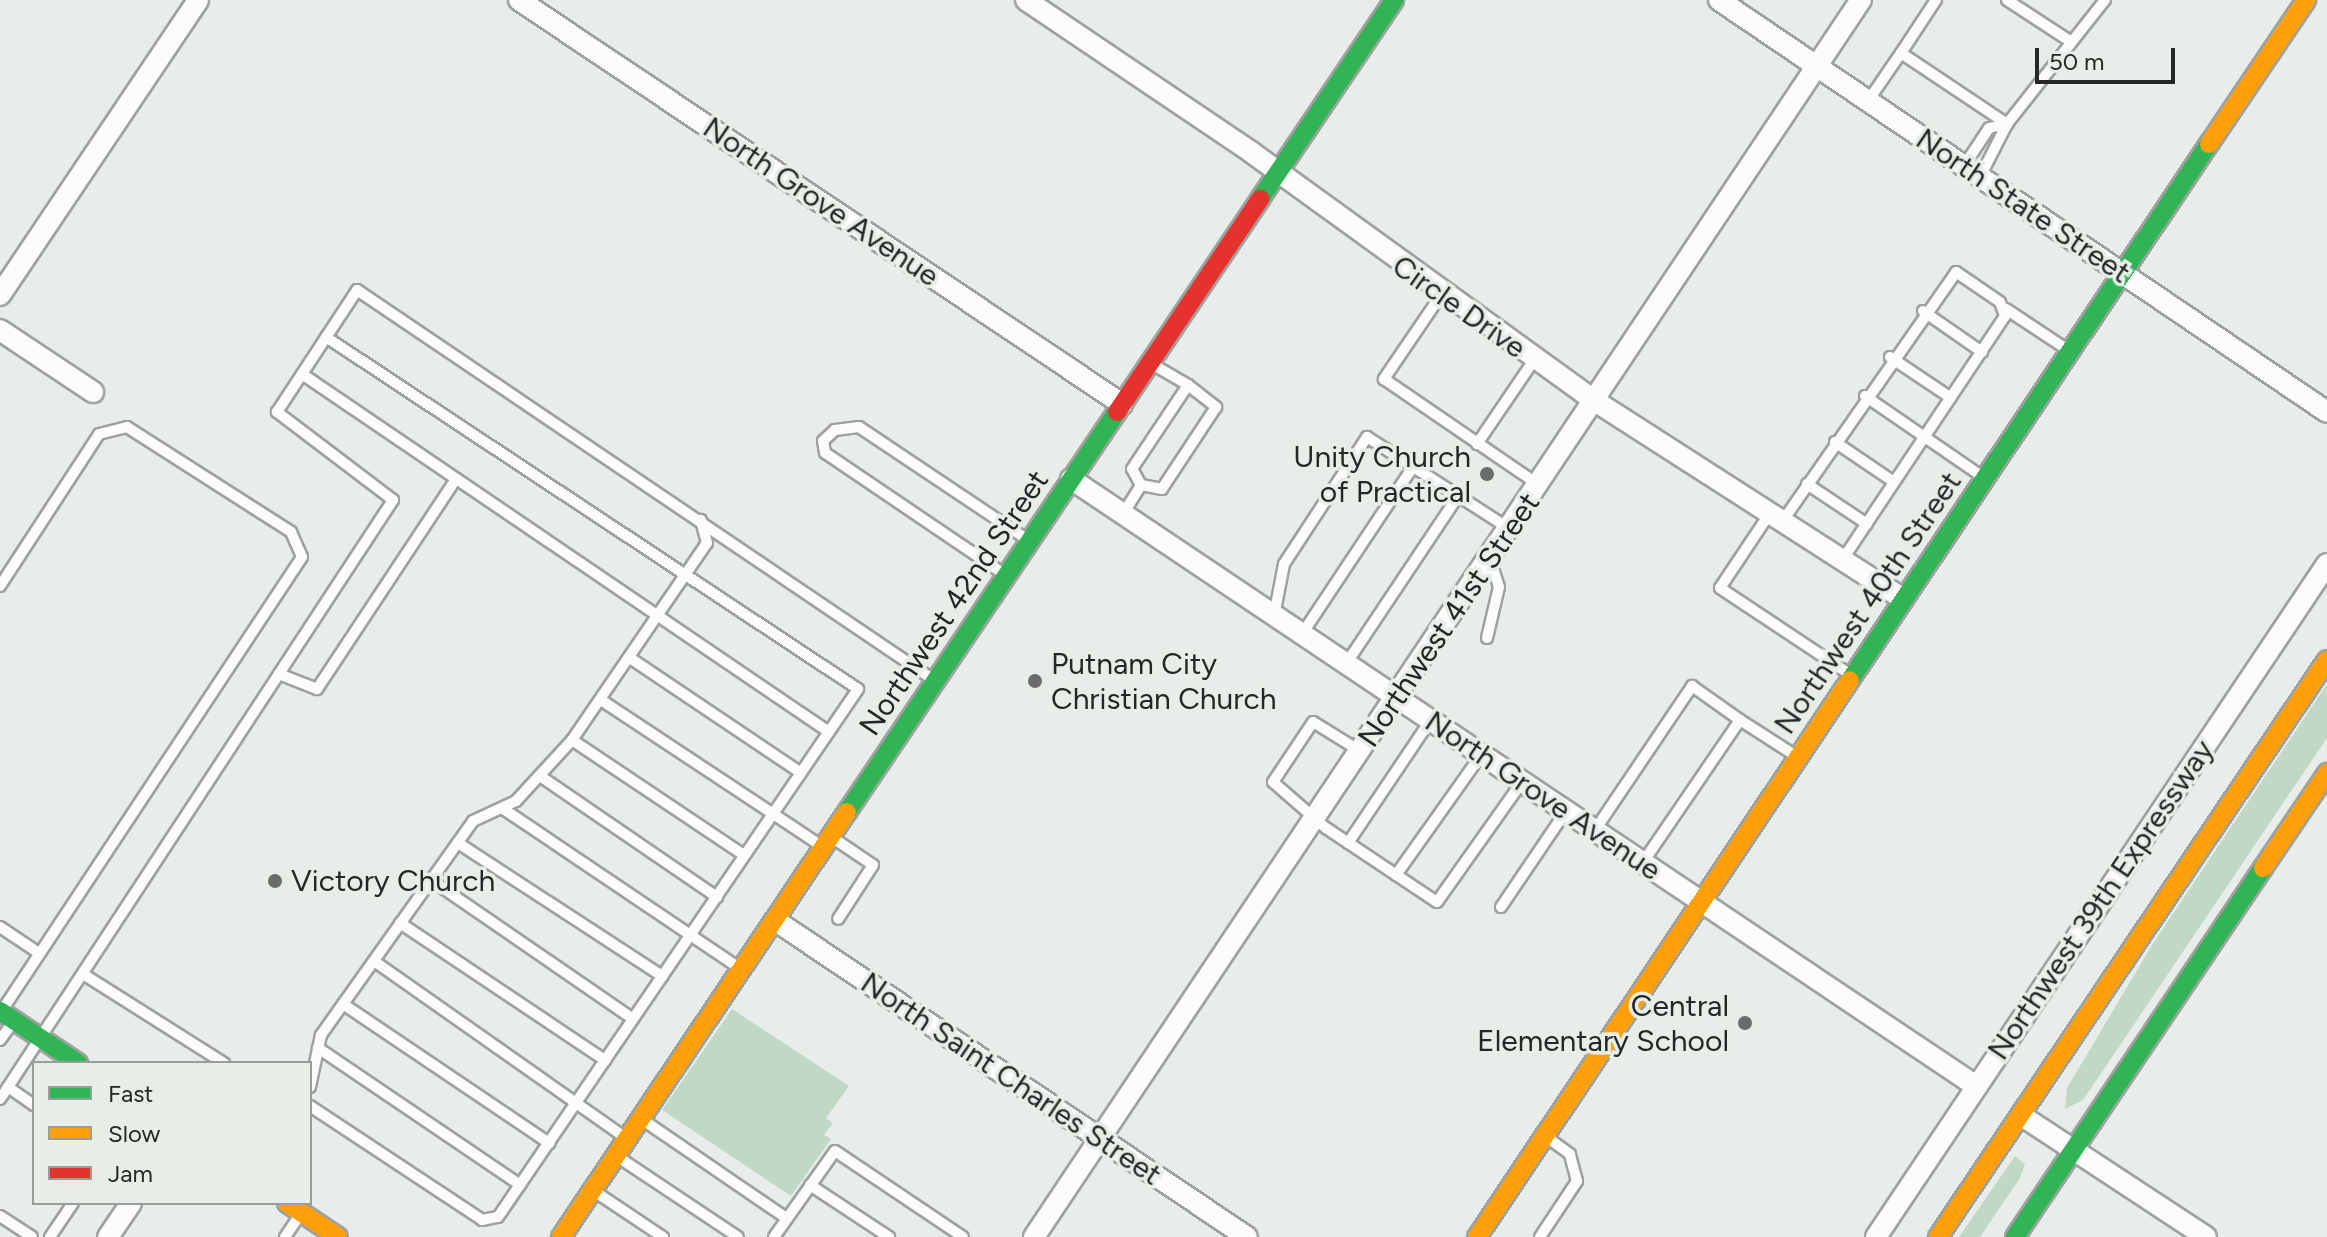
<!DOCTYPE html>
<style>
body{margin:0}
#map{position:relative;width:2327px;height:1237px;overflow:hidden;background:#e8ede9;font-family:Figtree,sans-serif}
div>[style]{position:absolute}
.green>*{inset:0;background:#c0d8c5}
.roads{filter:drop-shadow(2px 0 #9ea29f) drop-shadow(-2px 0 #9ea29f) drop-shadow(0 2px #9ea29f) drop-shadow(0 -2px #9ea29f)}
.lane>*{height:10px;margin:-5px;padding:0 5px;transform-origin:5px;border-radius:5px;background:#fcfcfc}
.street>*{height:20px;margin:-10px;padding:0 10px;transform-origin:10px;border-radius:10px;background:#fcfcfc}
.fast>*{height:18px;margin:-9px;padding:0 9px;transform-origin:9px;border-radius:9px;background:#30b455}
.slow>*{height:18px;margin:-9px;padding:0 9px;transform-origin:9px;border-radius:9px;background:#ff9f0a}
.jam>*{height:18px;margin:-9px;padding:0 9px;transform-origin:9px;border-radius:9px;background:#e5322d}
.dots>*{width:22px;height:22px;translate:-50% -50%;box-sizing:border-box;border:4px solid #e7eee8;border-radius:50%}
span{translate:-50% -50%;white-space:nowrap;text-align:center;line-height:1.15;-webkit-text-stroke:7px #e7eee8;paint-order:stroke}
.street-label{font-size:30px;color:#242725}
.poi-label{font-size:30px;color:#242725}
.right{translate:-100% -50%;text-align:right}
.left{translate:0 -50%;text-align:left}
.legend{position:absolute;left:32px;top:1061px;width:280px;height:144px;box-sizing:border-box;background:#e7eee8;border:2px solid #999e9a;margin:0;padding:10px 14px;list-style:none;font-size:24px;color:#242725}
.legend li{display:flex;align-items:center;gap:16px;height:40px}
.legend b{width:40px;border:2px solid #999e9a}
.scale{position:absolute;left:2035px;top:48px;width:140px;height:36px;box-sizing:border-box;border:4px solid #242725;border-top:0;padding-left:10px;font-size:24px;line-height:28px;white-space:nowrap;color:#242725;-webkit-text-stroke:6px #e7eee8;paint-order:stroke}
</style>
<div id="map">
<div class="green">
<i style="clip-path:polygon(2327px 684px,2327px 738px,2083px 1100px,2065px 1109px,2067px 1088px,2152px 945px)"></i>
<i style="clip-path:polygon(732px 1009px,849px 1086px,826px 1118px,833px 1123px,824px 1135px,831px 1139px,791px 1196px,662px 1110px)"></i>
<i style="clip-path:polygon(2015px 1156px,2025px 1164px,2020px 1178px,1980px 1237px,1959px 1237px)"></i>
</div>
<div class="roads">
<div class="lane">
<i style="left:2007px;top:0;width:75px;rotate:33.1deg"></i>
<i style="left:1901px;top:53px;width:64px;rotate:-56.6deg"></i>
<i style="left:1868px;top:101px;width:58px;rotate:-55.5deg"></i>
<i style="left:1901px;top:53px;width:128px;rotate:33.8deg"></i>
<i style="left:2007px;top:124px;width:158px;rotate:-51.7deg"></i>
<i style="left:1964px;top:166px;width:45px;rotate:-56.7deg"></i>
<i style="left:1989px;top:128px;width:18px;rotate:-13deg"></i>
<i style="left:2007px;top:124px;width:59px;rotate:117deg"></i>
<i style="left:1441px;top:295px;width:102px;rotate:124.2deg"></i>
<i style="left:1384px;top:379px;width:188px;rotate:34.4deg"></i>
<i style="left:2006px;top:309px;width:74px;rotate:33.5deg"></i>
<i style="left:1923px;top:311px;width:72px;rotate:34.8deg"></i>
<i style="left:1890px;top:357px;width:73px;rotate:33.9deg"></i>
<i style="left:1152px;top:364px;width:42px;rotate:30.3deg"></i>
<i style="left:302px;top:374px;width:637px;rotate:34.19deg"></i>
<i style="left:1188px;top:385px;width:36px;rotate:38deg"></i>
<i style="left:1216px;top:407px;width:98px;rotate:123.4deg"></i>
<i style="left:1162px;top:489px;width:21px;rotate:-169deg"></i>
<i style="left:1141px;top:485px;width:18px;rotate:-119deg"></i>
<i style="left:1132px;top:469px;width:101px;rotate:-56.3deg"></i>
<i style="left:1865px;top:396px;width:143px;rotate:34.5deg"></i>
<i style="left:1835px;top:442px;width:71px;rotate:34.1deg"></i>
<i style="left:1477px;top:444px;width:102px;rotate:-55.8deg"></i>
<i style="left:1807px;top:484px;width:72px;rotate:33.7deg"></i>
<i style="left:1770px;top:513px;width:90px;rotate:123.7deg"></i>
<i style="left:1720px;top:588px;width:157px;rotate:33.6deg"></i>
<i style="left:1123px;top:514px;width:34px;rotate:-58deg"></i>
<i style="left:1784px;top:519px;width:301px;rotate:-55.1deg"></i>
<i style="left:1956px;top:272px;width:53px;rotate:34.3deg"></i>
<i style="left:2000px;top:302px;width:15px;rotate:70deg"></i>
<i style="left:2005px;top:316px;width:292px;rotate:123.7deg"></i>
<i style="left:1004px;top:574px;width:216px;rotate:-145.9deg"></i>
<i style="left:825px;top:453px;width:12px;rotate:-99deg"></i>
<i style="left:823px;top:441px;width:16px;rotate:-43deg"></i>
<i style="left:835px;top:430px;width:24px;rotate:-7deg"></i>
<i style="left:859px;top:427px;width:203px;rotate:33.8deg"></i>
<i style="left:0;top:586px;width:181px;rotate:-56.9deg"></i>
<i style="left:99px;top:434px;width:29px;rotate:-14deg"></i>
<i style="left:127px;top:427px;width:195px;rotate:32.6deg"></i>
<i style="left:291px;top:532px;width:27px;rotate:66deg"></i>
<i style="left:302px;top:557px;width:542px;rotate:123.48deg"></i>
<i style="left:1274px;top:616px;width:53px;rotate:-79.1deg"></i>
<i style="left:1284px;top:564px;width:152px;rotate:-56.8deg"></i>
<i style="left:1367px;top:437px;width:168px;rotate:32.8deg"></i>
<i style="left:1302px;top:634px;width:201px;rotate:-56.4deg"></i>
<i style="left:1487px;top:638px;width:52px;rotate:-76.8deg"></i>
<i style="left:1499px;top:587px;width:32px;rotate:-108deg"></i>
<i style="left:630px;top:658px;width:206px;rotate:33.9deg"></i>
<i style="left:1346px;top:664px;width:202px;rotate:-56.3deg"></i>
<i style="left:279px;top:674px;width:41px;rotate:21.5deg"></i>
<i style="left:317px;top:689px;width:252px;rotate:-56.5deg"></i>
<i style="left:601px;top:700px;width:266px;rotate:33.5deg"></i>
<i style="left:1740px;top:720px;width:67px;rotate:32.7deg"></i>
<i style="left:572px;top:740px;width:207px;rotate:33.8deg"></i>
<i style="left:1360px;top:751px;width:55px;rotate:-148.3deg"></i>
<i style="left:1313px;top:722px;width:72px;rotate:123.7deg"></i>
<i style="left:1273px;top:782px;width:70px;rotate:41deg"></i>
<i style="left:1326px;top:828px;width:133px;rotate:33.7deg"></i>
<i style="left:1437px;top:902px;width:151px;rotate:-54.7deg"></i>
<i style="left:543px;top:778px;width:211px;rotate:34.4deg"></i>
<i style="left:502px;top:808px;width:286px;rotate:34deg"></i>
<i style="left:1595px;top:830px;width:174px;rotate:-56deg"></i>
<i style="left:1692px;top:686px;width:59px;rotate:35.3deg"></i>
<i style="left:1740px;top:720px;width:172px;rotate:124.3deg"></i>
<i style="left:833px;top:838px;width:48px;rotate:34deg"></i>
<i style="left:873px;top:865px;width:64px;rotate:122.9deg"></i>
<i style="left:458px;top:843px;width:244px;rotate:33.1deg"></i>
<i style="left:1348px;top:843px;width:147px;rotate:-56.1deg"></i>
<i style="left:1396px;top:875px;width:147px;rotate:-54.7deg"></i>
<i style="left:431px;top:880px;width:245px;rotate:34.5deg"></i>
<i style="left:1501px;top:907px;width:116px;rotate:-55.9deg"></i>
<i style="left:400px;top:923px;width:247px;rotate:33.8deg"></i>
<i style="left:0;top:927px;width:47px;rotate:33.7deg"></i>
<i style="left:374px;top:961px;width:306px;rotate:35.1deg"></i>
<i style="left:83px;top:974px;width:167px;rotate:32.3deg"></i>
<i style="left:343px;top:1004px;width:249px;rotate:34deg"></i>
<i style="left:0;top:1040px;width:22px;rotate:-54deg"></i>
<i style="left:318px;top:1048px;width:244px;rotate:34.1deg"></i>
<i style="left:8px;top:1087px;width:702px;rotate:-56.74deg"></i>
<i style="left:393px;top:500px;width:146px;rotate:-142.8deg"></i>
<i style="left:277px;top:412px;width:146px;rotate:-56.7deg"></i>
<i style="left:357px;top:290px;width:696px;rotate:34.06deg"></i>
<i style="left:310px;top:1087px;width:53px;rotate:-78.1deg"></i>
<i style="left:321px;top:1035px;width:262px;rotate:-54.6deg"></i>
<i style="left:473px;top:821px;width:47px;rotate:-24.9deg"></i>
<i style="left:516px;top:801px;width:83px;rotate:-47.4deg"></i>
<i style="left:572px;top:740px;width:239px;rotate:-55.6deg"></i>
<i style="left:707px;top:543px;width:24px;rotate:-105deg"></i>
<i style="left:0;top:1099px;width:14px;rotate:-56deg"></i>
<i style="left:8px;top:1087px;width:32px;rotate:35deg"></i>
<i style="left:310px;top:1106px;width:206px;rotate:33.5deg"></i>
<i style="left:482px;top:1220px;width:16px;rotate:-11deg"></i>
<i style="left:498px;top:1217px;width:639px;rotate:-55.71deg"></i>
<i style="left:858px;top:689px;width:638px;rotate:-146.51deg"></i>
<i style="left:643px;top:1120px;width:173px;rotate:34.4deg"></i>
<i style="left:618px;top:1157px;width:144px;rotate:33.7deg"></i>
<i style="left:810px;top:1185px;width:95px;rotate:33.4deg"></i>
<i style="left:594px;top:1191px;width:83px;rotate:33.7deg"></i>
<i style="left:0;top:1216px;width:38px;rotate:33deg"></i>
<i style="left:50px;top:1237px;width:41px;rotate:-55.9deg"></i>
<i style="left:285px;top:1237px;width:25px;rotate:-56deg"></i>
<i style="left:774px;top:1237px;width:105px;rotate:-54.7deg"></i>
<i style="left:835px;top:1151px;width:154px;rotate:33.9deg"></i>
<i style="left:1540px;top:1237px;width:67px;rotate:-56.5deg"></i>
<i style="left:1577px;top:1181px;width:28px;rotate:-105deg"></i>
<i style="left:1570px;top:1154px;width:31px;rotate:-144deg"></i>
</div>
<div class="street">
<i style="left:519px;top:0;width:726px;rotate:33.82deg"></i>
<i style="left:1026px;top:0;width:272px;rotate:34deg"></i>
<i style="left:1251px;top:152px;width:425px;rotate:35.9deg"></i>
<i style="left:1595px;top:401px;width:366px;rotate:32.7deg"></i>
<i style="left:1719px;top:0;width:734px;rotate:34.12deg"></i>
<i style="left:0;top:295px;width:355px;rotate:-56.1deg"></i>
<i style="left:0;top:330px;width:112px;rotate:33.7deg"></i>
<i style="left:1071px;top:479px;width:1090px;rotate:33.85deg"></i>
<i style="left:776px;top:921px;width:567px;rotate:33.86deg"></i>
<i style="left:2022px;top:1116px;width:220px;rotate:33.3deg"></i>
<i style="left:108px;top:1237px;width:41px;rotate:-55.9deg"></i>
<i style="left:1034px;top:1237px;width:1488px;rotate:-56.24deg"></i>
<i style="left:1876px;top:1237px;width:810px;rotate:-56.17deg"></i>
</div>
<div class="fast">
<i style="left:1260px;top:199px;width:240px;rotate:-56deg"></i>
<i style="left:1850px;top:680px;width:645px;rotate:-56.19deg"></i>
<i style="left:847px;top:812px;width:483px;rotate:-56deg"></i>
<i style="left:0;top:1011px;width:94px;rotate:33.7deg"></i>
<i style="left:2015px;top:1237px;width:445px;rotate:-56.1deg"></i>
</div>
<div class="slow">
<i style="left:2209px;top:144px;width:174px;rotate:-56deg"></i>
<i style="left:2263px;top:868px;width:115px;rotate:-56deg"></i>
<i style="left:287px;top:1203px;width:61px;rotate:33.7deg"></i>
<i style="left:561px;top:1237px;width:512px;rotate:-56.06deg"></i>
<i style="left:1477px;top:1237px;width:670px;rotate:-56.19deg"></i>
<i style="left:1938px;top:1237px;width:696px;rotate:-56.01deg"></i>
</div>
<div class="jam">
<i style="left:1117px;top:412px;width:257px;rotate:-56.1deg"></i>
</div>
</div>
<div class="dots">
<i style="left:1487px;top:474px;background:#696c6a"></i>
<i style="left:1035px;top:681px;background:#696c6a"></i>
<i style="left:275px;top:881px;background:#696c6a"></i>
<i style="left:1745px;top:1023px;background:#696c6a"></i>
</div>
<div class="street-label">
<span style="left:821px;top:202px;rotate:34deg">North Grove Avenue</span>
<span style="left:2023px;top:206px;rotate:34deg">North State Street</span>
<span style="left:1459px;top:307px;rotate:35deg">Circle Drive</span>
<span style="left:954px;top:603px;rotate:-56deg">Northwest 42nd Street</span>
<span style="left:1868px;top:603px;rotate:-56deg">Northwest 40th Street</span>
<span style="left:1449px;top:620px;rotate:-56deg">Northwest 41st Street</span>
<span style="left:1543px;top:796px;rotate:34deg">North Grove Avenue</span>
<span style="left:2101px;top:900px;rotate:-56deg">Northwest 39th Expressway</span>
<span style="left:1011px;top:1079px;rotate:34deg">North Saint Charles Street</span>
</div>
<div class="poi-label">
<span class="right" style="left:1471px;top:474px">Unity Church<br>of Practical</span>
<span class="left" style="left:1051px;top:681px">Putnam City<br>Christian Church</span>
<span class="left" style="left:291px;top:881px">Victory Church</span>
<span class="right" style="left:1729px;top:1023px">Central<br>Elementary School</span>
</div>
<ul class="legend">
<li><b style="height:10px;background:#30b455"></b>Fast</li>
<li><b style="height:10px;background:#ff9f0a"></b>Slow</li>
<li><b style="height:10px;background:#e5322d"></b>Jam</li>
</ul>
<div class="scale">50 m</div>
</div>
